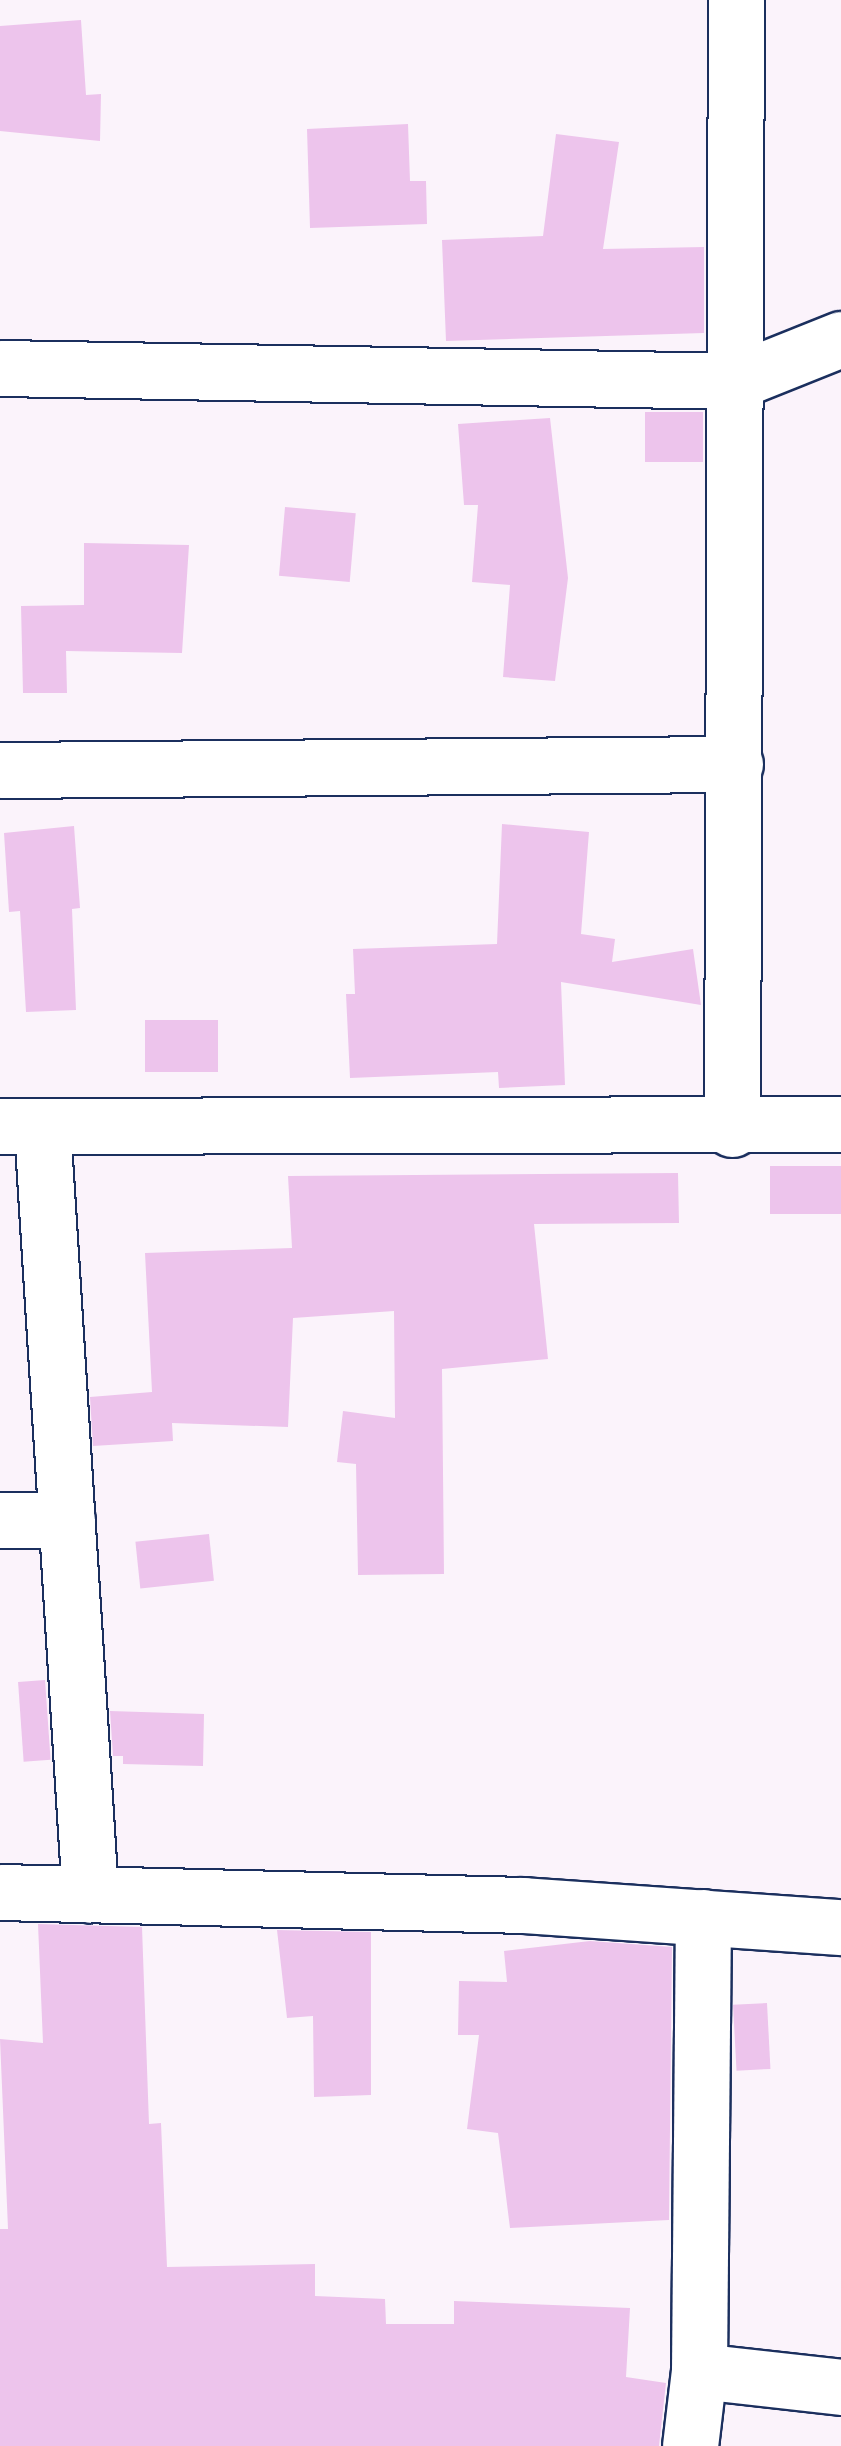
<!DOCTYPE html>
<style>
body{margin:0}
#map{position:relative;width:841px;height:2446px;overflow:hidden;background:#fbf3fb;font-family:"Gochi Hand",sans-serif}
div>[style]{position:absolute}
.building>*{inset:0;background:#edc4ec;transform-origin:0 0}
.roads{filter:drop-shadow(2px 0 #1b2f5e) drop-shadow(-2px 0 #1b2f5e) drop-shadow(0 2px #1b2f5e) drop-shadow(0 -2px #1b2f5e)}
.minor>*{height:55px;margin:-27.5px;padding:0 27.5px;transform-origin:27.5px;border-radius:27.5px;background:#fff}
span{translate:-50% -50%;white-space:nowrap;text-align:center;line-height:1.15;-webkit-text-stroke:8px #fff;paint-order:stroke}
</style>
<div id="map">
<div class="building">
<i style="clip-path:polygon(81px 20px,86px 95px,101px 94px,100px 141px,0 131px,0 26px)"></i>
<i style="clip-path:polygon(408px 124px,410px 181px,426px 181px,427px 224px,310px 228px,307px 129px)"></i>
<i style="clip-path:polygon(556px 134px,619px 142px,603px 249px,704px 247px,704px 333px,446px 341px,442px 240px,543px 236px)"></i>
<i style="left:703px;top:412px;width:50px;height:58px;rotate:90deg"></i>
<i style="clip-path:polygon(550px 418px,568px 578px,555px 681px,503px 677px,510px 585px,472px 582px,478px 505px,464px 505px,458px 424px)"></i>
<i style="left:285px;top:507px;width:71px;height:69px;rotate:5deg"></i>
<i style="clip-path:polygon(84px 543px,189px 545px,182px 653px,66px 651px,67px 693px,23px 693px,21px 606px,84px 605px)"></i>
<i style="clip-path:polygon(502px 824px,589px 832px,581px 934px,615px 939px,612px 962px,693px 949px,701px 1005px,561px 982px,565px 1085px,499px 1088px,498px 1072px,350px 1078px,346px 994px,355px 994px,353px 949px,497px 944px)"></i>
<i style="clip-path:polygon(74px 826px,80px 908px,72px 909px,76px 1010px,26px 1012px,20px 911px,9px 912px,4px 833px)"></i>
<i style="left:218px;top:1020px;width:52px;height:73px;rotate:90deg"></i>
<i style="left:841px;top:1166px;width:48px;height:71px;rotate:90deg"></i>
<i style="clip-path:polygon(678px 1173px,679px 1223px,534px 1224px,548px 1359px,442px 1369px,444px 1574px,358px 1575px,356px 1464px,337px 1462px,343px 1411px,395px 1418px,394px 1311px,293px 1318px,288px 1427px,172px 1423px,173px 1441px,93px 1446px,90px 1397px,152px 1392px,145px 1253px,292px 1248px,288px 1176px)"></i>
<i style="left:209px;top:1534px;width:47px;height:74px;rotate:84deg"></i>
<i style="left:45px;top:1680px;width:80px;height:27px;rotate:86deg"></i>
<i style="clip-path:polygon(110px 1711px,204px 1714px,203px 1766px,123px 1764px,123px 1756px,113px 1756px)"></i>
<i style="clip-path:polygon(38px 1924px,142px 1927px,149px 2124px,161px 2123px,167px 2267px,315px 2264px,315px 2296px,385px 2299px,386px 2324px,454px 2324px,454px 2301px,630px 2308px,626px 2377px,666px 2383px,659px 2446px,0 2446px,0 2229px,8px 2229px,0 2039px,43px 2043px)"></i>
<i style="clip-path:polygon(277px 1930px,371px 1932px,371px 2095px,314px 2097px,313px 2016px,287px 2018px)"></i>
<i style="clip-path:polygon(590px 1941px,672px 1947px,669px 2220px,510px 2228px,498px 2133px,467px 2129px,479px 2035px,458px 2035px,459px 1981px,507px 1982px,504px 1951px)"></i>
<i style="left:767px;top:2003px;width:66px;height:34px;rotate:87deg"></i>
</div>
<div class="roads">
<div class="minor">
<i style="left:0;top:368px;width:736px;rotate:1.01deg"></i>
<i style="left:736px;top:381px;width:113px;rotate:-21.8deg"></i>
<i style="left:0;top:770px;width:735px;rotate:-0.47deg"></i>
<i style="left:0;top:1126px;width:841px;rotate:-0.14deg"></i>
<i style="left:42px;top:1127px;width:769px;rotate:86.42deg"></i>
<i style="left:732px;top:1129px;width:1129px;rotate:-89.8deg"></i>
<i style="left:0;top:1520px;width:67px"></i>
<i style="left:0;top:1892px;width:523px;rotate:1.42deg"></i>
<i style="left:523px;top:1905px;width:319px;rotate:4deg"></i>
<i style="left:699px;top:2371px;width:143px;rotate:6.4deg"></i>
<i style="left:690px;top:2446px;width:76px;rotate:-83.2deg"></i>
<i style="left:699px;top:2371px;width:454px;rotate:-89.5deg"></i>
</div>
</div>
</div>
